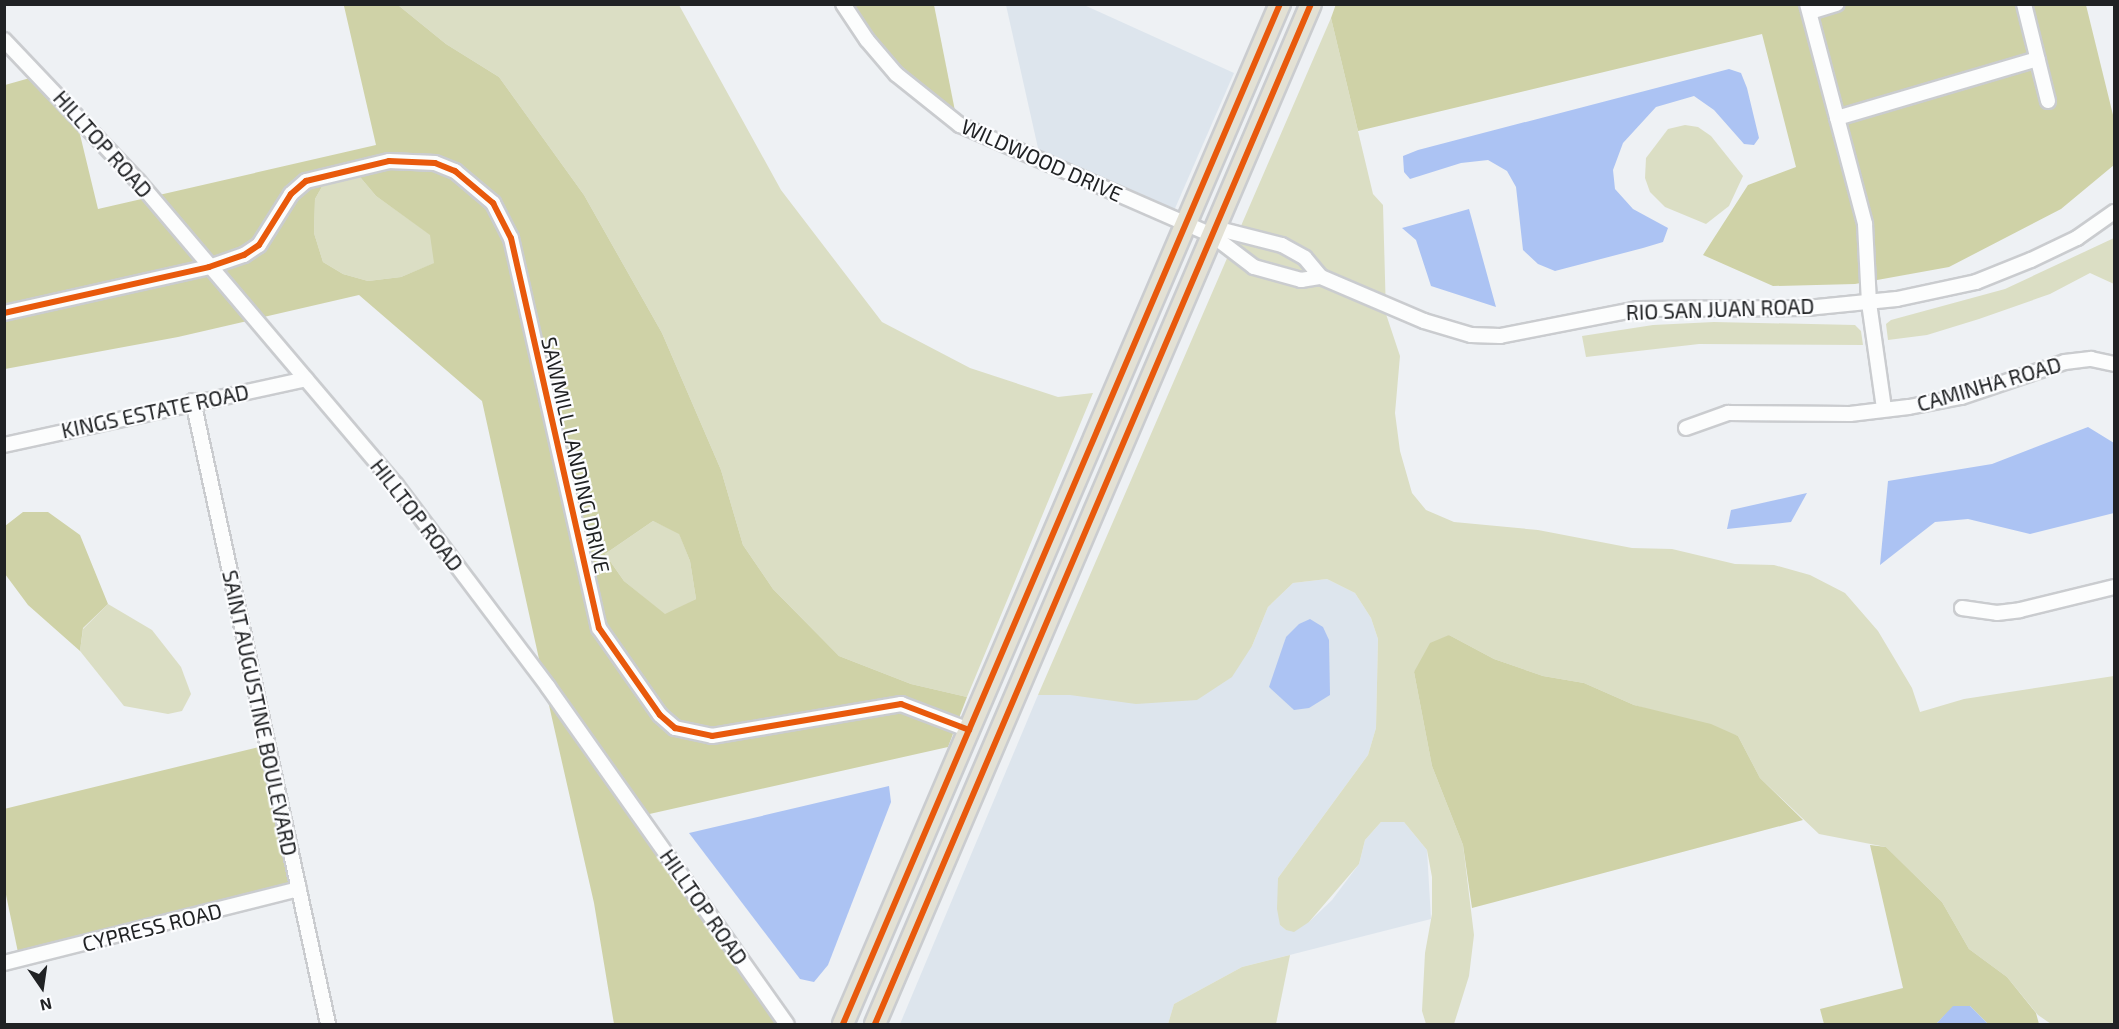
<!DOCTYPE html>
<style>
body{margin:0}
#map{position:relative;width:2119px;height:1029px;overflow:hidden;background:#eef1f4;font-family:"Exo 2",sans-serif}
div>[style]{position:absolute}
.built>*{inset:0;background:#dde5ed}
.green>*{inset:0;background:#dbdec4}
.forest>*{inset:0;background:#cfd2a7}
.water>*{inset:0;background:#acc3f3}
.roads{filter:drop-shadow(2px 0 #cacccf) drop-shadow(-2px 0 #cacccf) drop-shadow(0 2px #cacccf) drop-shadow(0 -2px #cacccf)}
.minor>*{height:14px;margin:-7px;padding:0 7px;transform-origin:7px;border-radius:7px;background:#fcfdfd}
.highway>*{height:20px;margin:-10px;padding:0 10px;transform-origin:10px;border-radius:10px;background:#e3e1d4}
.cycleway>*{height:6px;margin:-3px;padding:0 3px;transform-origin:3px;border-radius:3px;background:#e8590c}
span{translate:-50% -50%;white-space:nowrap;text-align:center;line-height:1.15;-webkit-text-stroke:4.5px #fcfdff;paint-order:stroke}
.street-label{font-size:21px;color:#202224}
.frame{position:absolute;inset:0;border:6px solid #202224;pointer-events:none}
.north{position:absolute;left:12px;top:957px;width:60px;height:60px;-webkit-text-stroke:4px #fcfdff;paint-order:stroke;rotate:167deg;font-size:16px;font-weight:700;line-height:24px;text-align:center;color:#202224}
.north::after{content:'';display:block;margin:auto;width:21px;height:27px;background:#202224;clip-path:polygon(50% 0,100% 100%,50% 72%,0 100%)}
</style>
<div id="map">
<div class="built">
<i style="clip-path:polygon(1006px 5px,1084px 5px,1234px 73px,1173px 213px,1040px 157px)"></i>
<i style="clip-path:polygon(evenodd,1327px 579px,1355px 593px,1371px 618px,1378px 639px,1376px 728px,1368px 755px,1278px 878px,1280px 925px,1286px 930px,1309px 922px,1332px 900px,1359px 864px,1365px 840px,1382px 821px,1404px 822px,1427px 850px,1431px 919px,1242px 967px,1174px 1004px,1168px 1024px,900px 1024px,1038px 695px,1070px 695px,1252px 646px,1268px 607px,1293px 583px,1327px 579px,1286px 637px,1329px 640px,1269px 688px,1277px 672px,1286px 637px)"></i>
</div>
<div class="green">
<i style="clip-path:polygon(398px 5px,679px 5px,781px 190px,882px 322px,970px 368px,1058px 397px,1093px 393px,967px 697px,911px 684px,839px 656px,773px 589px,743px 545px,721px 470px,662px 333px,584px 195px,499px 77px,446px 44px)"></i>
<i style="clip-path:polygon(1331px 18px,1373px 194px,1383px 205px,1386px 314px,1400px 356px,1395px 413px,1400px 451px,1412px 493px,1426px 510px,1454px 522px,1538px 530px,1632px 548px,1672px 549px,1735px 564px,1774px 565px,1810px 575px,1845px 593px,1878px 631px,1912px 688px,1920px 712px,1964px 699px,2114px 676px,2114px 1024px,2051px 1024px,2038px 1015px,2007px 977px,1969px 949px,1942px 902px,1886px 847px,1819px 834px,1760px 778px,1738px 736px,1634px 705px,1584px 683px,1543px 676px,1494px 659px,1449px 635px,1414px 672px,1432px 766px,1463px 845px,1474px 935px,1469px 976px,1454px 1024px,1426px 1024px,1422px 1011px,1425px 953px,1432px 914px,1432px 877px,1427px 850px,1404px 822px,1381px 822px,1365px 840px,1359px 864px,1309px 922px,1294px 932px,1286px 930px,1280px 925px,1277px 909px,1278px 878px,1368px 755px,1376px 728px,1378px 639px,1371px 618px,1355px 593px,1327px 579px,1293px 583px,1268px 607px,1252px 646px,1232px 677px,1197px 700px,1136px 704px,1070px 695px,1038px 695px)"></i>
<i style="clip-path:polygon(1685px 125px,1698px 127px,1711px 136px,1743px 176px,1729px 206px,1706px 224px,1665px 207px,1650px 192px,1645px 178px,1646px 158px,1668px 129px)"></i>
<i style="clip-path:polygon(332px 169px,355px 171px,376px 196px,431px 235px,435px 263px,401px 277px,368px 281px,343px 274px,323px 262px,314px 233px,315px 199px)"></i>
<i style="clip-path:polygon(2114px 238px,2114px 284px,2090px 273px,2050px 294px,1979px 319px,1927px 335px,1888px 340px,1886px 324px,1891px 320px,2005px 289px)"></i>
<i style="clip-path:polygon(1714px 322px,1855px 325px,1861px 331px,1863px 345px,1699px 344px,1586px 357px,1582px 336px,1653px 325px)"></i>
<i style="clip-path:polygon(653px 521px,679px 533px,690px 561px,696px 599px,665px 615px,624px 581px,605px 554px)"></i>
<i style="clip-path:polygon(108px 604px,152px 630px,181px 667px,191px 694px,182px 711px,168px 714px,124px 706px,80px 651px,83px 629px)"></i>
<i style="clip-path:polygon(1290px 955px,1276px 1024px,1168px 1024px,1174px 1004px,1242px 967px)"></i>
</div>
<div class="forest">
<i style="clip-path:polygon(1336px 4px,2086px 5px,2114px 119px,2114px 165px,2061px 209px,1949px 267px,1855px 284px,1773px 286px,1703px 255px,1748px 185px,1796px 167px,1762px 34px,1358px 131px,1331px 18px)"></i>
<i style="clip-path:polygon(evenodd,398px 5px,446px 44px,499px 77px,584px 195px,662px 333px,721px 470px,743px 545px,773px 589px,839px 656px,911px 684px,967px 697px,948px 747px,645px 815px,541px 668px,482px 401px,359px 295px,178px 337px,5px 369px,5px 85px,37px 76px,76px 118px,98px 209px,376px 145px,344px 6px,398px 5px,332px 169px,355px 171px,376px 196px,430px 235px,434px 263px,401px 277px,368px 281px,343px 274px,323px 262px,314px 233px,315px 199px,332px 169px,398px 5px,653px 521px,679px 534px,690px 561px,696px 599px,665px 614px,624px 581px,605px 554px,653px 521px)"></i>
<i style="clip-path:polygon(849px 5px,934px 5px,956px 116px,889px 60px)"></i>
<i style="clip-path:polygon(23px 512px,48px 512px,80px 535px,108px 604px,83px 628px,80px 651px,28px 605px,5px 574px,5px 526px)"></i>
<i style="clip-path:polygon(1449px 635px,1494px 659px,1543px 676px,1584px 683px,1634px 705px,1711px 724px,1738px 736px,1760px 778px,1803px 820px,1472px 908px,1463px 845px,1432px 766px,1414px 672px,1430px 643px)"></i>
<i style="clip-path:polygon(546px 692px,781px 1024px,614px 1024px,594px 903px)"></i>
<i style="clip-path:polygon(267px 745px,298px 897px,20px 962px,5px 890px,4px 809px)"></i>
<i style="clip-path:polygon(1870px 845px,1886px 847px,1942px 902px,1969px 949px,2007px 977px,2036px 1013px,2039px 1024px,1988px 1024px,1970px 1006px,1954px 1006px,1936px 1024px,1824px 1024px,1820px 1009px,1903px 988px)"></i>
</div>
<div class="water">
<i style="clip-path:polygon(1729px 69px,1741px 73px,1747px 88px,1759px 138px,1754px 145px,1744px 144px,1714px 110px,1694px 96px,1656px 107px,1623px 143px,1613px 170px,1615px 189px,1633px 209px,1668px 228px,1663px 242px,1643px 248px,1555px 271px,1538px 264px,1523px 250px,1516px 187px,1507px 171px,1488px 160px,1461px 163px,1410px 179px,1404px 172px,1403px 156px,1418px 150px)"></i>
<i style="clip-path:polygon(1469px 209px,1496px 307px,1431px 286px,1416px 240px,1402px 228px)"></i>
<i style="clip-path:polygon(2088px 427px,2114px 443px,2114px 513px,2030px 534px,1968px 519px,1935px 522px,1880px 565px,1888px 481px,1992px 464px)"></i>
<i style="clip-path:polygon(1807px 493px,1791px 522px,1727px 529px,1731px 510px)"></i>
<i style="clip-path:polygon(1310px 619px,1323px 627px,1329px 640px,1330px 695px,1309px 708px,1294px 710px,1269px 687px,1286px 637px,1299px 624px)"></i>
<i style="clip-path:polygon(889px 786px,891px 802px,828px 965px,814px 982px,800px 979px,689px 833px)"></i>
<i style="clip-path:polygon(1953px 1006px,1970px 1006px,1988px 1024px,1936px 1024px)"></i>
</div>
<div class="roads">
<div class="minor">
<i style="left:843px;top:4px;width:43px;rotate:56.3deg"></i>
<i style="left:867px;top:40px;width:45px;rotate:49.5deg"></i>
<i style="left:896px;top:74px;width:82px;rotate:38.6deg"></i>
<i style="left:960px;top:125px;width:275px;rotate:23.6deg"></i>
<i style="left:1212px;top:235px;width:53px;rotate:37.3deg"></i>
<i style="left:1254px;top:267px;width:49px;rotate:15.5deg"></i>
<i style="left:1301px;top:280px;width:20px;rotate:-9deg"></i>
<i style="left:1807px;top:4px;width:228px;rotate:75.2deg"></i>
<i style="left:1865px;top:224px;width:79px;rotate:87.1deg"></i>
<i style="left:1869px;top:303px;width:107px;rotate:81.9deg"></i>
<i style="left:2024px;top:4px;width:100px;rotate:76.1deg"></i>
<i style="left:1810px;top:12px;width:28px;rotate:-17deg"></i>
<i style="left:4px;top:40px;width:195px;rotate:46.5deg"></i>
<i style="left:138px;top:181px;width:399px;rotate:49.7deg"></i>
<i style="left:396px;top:485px;width:253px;rotate:53deg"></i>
<i style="left:548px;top:687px;width:413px;rotate:54.7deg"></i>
<i style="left:1837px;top:118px;width:209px;rotate:-16.4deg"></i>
<i style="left:1215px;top:228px;width:69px;rotate:14.2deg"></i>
<i style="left:1282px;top:245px;width:26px;rotate:29deg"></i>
<i style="left:1305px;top:258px;width:25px;rotate:50deg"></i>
<i style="left:1321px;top:277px;width:112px;rotate:23.1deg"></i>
<i style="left:1424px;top:321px;width:49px;rotate:16.6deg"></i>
<i style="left:1471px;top:335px;width:29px;rotate:2deg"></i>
<i style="left:1500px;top:336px;width:140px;rotate:-11.1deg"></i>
<i style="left:1637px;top:309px;width:170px;rotate:-0.3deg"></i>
<i style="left:1807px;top:308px;width:90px;rotate:-5.7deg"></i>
<i style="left:1897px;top:299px;width:81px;rotate:-12.1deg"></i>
<i style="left:1976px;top:282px;width:59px;rotate:-21.8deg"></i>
<i style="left:2031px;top:260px;width:51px;rotate:-25.6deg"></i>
<i style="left:2077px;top:238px;width:45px;rotate:-35.1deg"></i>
<i style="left:4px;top:313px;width:210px;rotate:-12.6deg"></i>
<i style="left:209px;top:267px;width:37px;rotate:-19deg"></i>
<i style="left:244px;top:255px;width:18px;rotate:-34deg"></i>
<i style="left:259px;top:245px;width:60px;rotate:-57.9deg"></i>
<i style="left:291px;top:194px;width:20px;rotate:-41deg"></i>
<i style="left:306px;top:181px;width:85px;rotate:-13.5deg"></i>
<i style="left:389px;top:161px;width:46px;rotate:2.5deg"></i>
<i style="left:435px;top:163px;width:22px;rotate:22deg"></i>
<i style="left:455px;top:171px;width:50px;rotate:40.1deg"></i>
<i style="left:493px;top:203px;width:39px;rotate:63deg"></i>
<i style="left:511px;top:238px;width:400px;rotate:77.3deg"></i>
<i style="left:599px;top:628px;width:106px;rotate:55deg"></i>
<i style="left:660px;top:715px;width:20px;rotate:41deg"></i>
<i style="left:675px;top:728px;width:38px;rotate:12deg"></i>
<i style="left:712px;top:736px;width:192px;rotate:-9.6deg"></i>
<i style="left:901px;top:704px;width:73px;rotate:20.9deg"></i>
<i style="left:193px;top:401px;width:637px;rotate:77.77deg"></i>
<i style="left:1686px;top:428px;width:45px;rotate:-19.7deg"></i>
<i style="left:1728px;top:413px;width:122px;rotate:0.5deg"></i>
<i style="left:1850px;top:414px;width:59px;rotate:-6.8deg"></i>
<i style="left:1909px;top:407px;width:53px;rotate:-10.9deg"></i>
<i style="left:1961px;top:397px;width:110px;rotate:-18.6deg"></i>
<i style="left:2065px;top:362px;width:26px;rotate:-7deg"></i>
<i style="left:2091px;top:359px;width:24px;rotate:12deg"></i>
<i style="left:4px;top:445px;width:309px;rotate:-12.3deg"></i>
<i style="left:1962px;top:608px;width:35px;rotate:8deg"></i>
<i style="left:1997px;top:613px;width:23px;rotate:-7deg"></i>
<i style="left:2020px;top:610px;width:97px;rotate:-13.7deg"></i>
<i style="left:4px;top:963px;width:304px;rotate:-14.1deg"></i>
</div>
<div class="highway">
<i style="left:843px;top:1024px;width:1110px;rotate:-66.81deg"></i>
<i style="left:875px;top:1024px;width:1109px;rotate:-66.86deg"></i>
</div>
</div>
<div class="cycleway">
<i style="left:4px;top:313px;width:210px;rotate:-12.6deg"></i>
<i style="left:209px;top:267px;width:37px;rotate:-19deg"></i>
<i style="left:244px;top:255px;width:18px;rotate:-34deg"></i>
<i style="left:259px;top:245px;width:60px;rotate:-57.9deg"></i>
<i style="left:291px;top:194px;width:20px;rotate:-41deg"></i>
<i style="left:306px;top:181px;width:85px;rotate:-13.5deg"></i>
<i style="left:389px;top:161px;width:46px;rotate:2.5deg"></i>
<i style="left:435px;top:163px;width:22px;rotate:22deg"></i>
<i style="left:455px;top:171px;width:50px;rotate:40.1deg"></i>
<i style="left:493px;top:203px;width:39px;rotate:63deg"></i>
<i style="left:511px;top:238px;width:400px;rotate:77.3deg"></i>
<i style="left:599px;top:628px;width:106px;rotate:55deg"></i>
<i style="left:660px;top:715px;width:20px;rotate:41deg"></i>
<i style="left:675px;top:728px;width:38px;rotate:12deg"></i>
<i style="left:712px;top:736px;width:192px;rotate:-9.6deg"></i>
<i style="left:901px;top:704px;width:73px;rotate:20.9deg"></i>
<i style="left:843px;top:1024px;width:1110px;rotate:-66.81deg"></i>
<i style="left:875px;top:1024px;width:1109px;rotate:-66.86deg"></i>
</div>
<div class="street-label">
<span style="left:103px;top:144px;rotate:48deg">HILLTOP ROAD</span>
<span style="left:1042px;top:160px;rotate:24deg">WILDWOOD DRIVE</span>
<span style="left:1720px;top:309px;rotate:-2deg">RIO SAN JUAN ROAD</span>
<span style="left:1989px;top:384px;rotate:-16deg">CAMINHA ROAD</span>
<span style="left:155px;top:411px;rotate:-12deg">KINGS ESTATE ROAD</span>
<span style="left:576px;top:455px;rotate:77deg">SAWMILL LANDING DRIVE</span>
<span style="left:417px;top:515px;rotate:52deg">HILLTOP ROAD</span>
<span style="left:260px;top:713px;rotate:78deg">SAINT AUGUSTINE BOULEVARD</span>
<span style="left:704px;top:907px;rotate:55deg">HILLTOP ROAD</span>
<span style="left:152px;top:927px;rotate:-14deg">CYPRESS ROAD</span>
</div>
<div class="frame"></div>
<div class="north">N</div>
</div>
